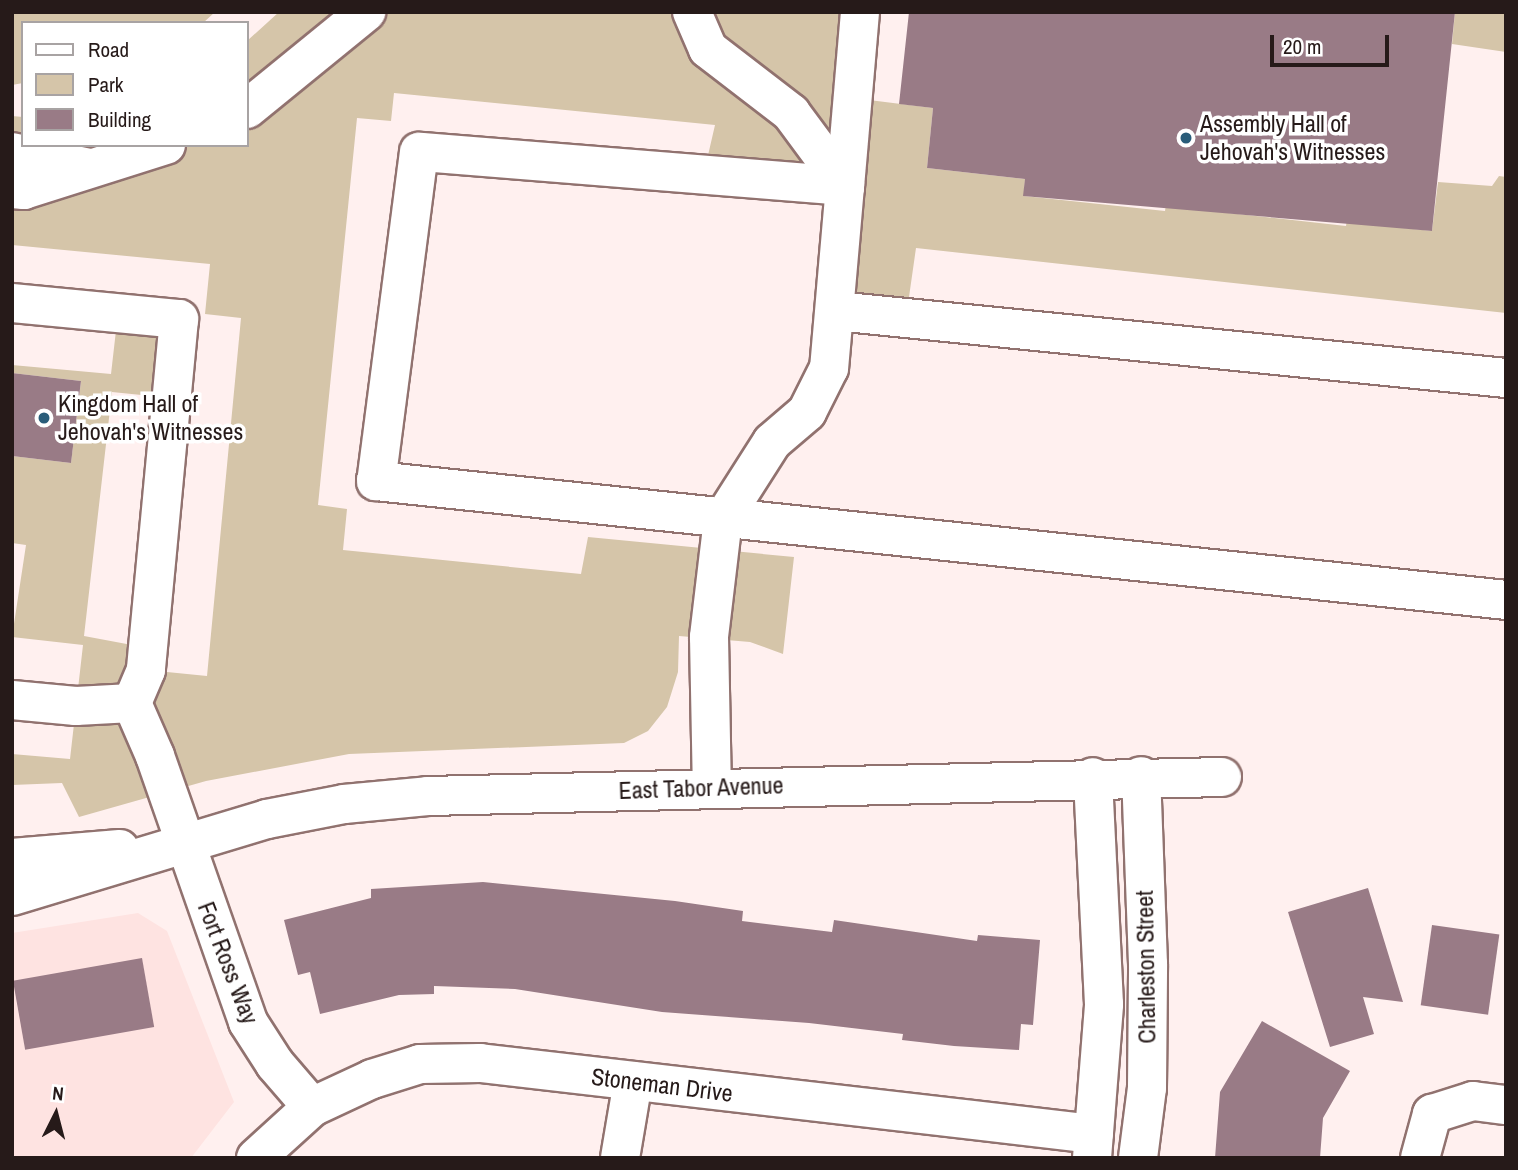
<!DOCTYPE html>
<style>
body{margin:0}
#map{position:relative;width:1518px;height:1170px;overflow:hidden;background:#fff0ef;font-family:"Archivo Narrow",sans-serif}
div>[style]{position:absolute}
.built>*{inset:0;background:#fee3e1}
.green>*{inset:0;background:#d5c5a9}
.building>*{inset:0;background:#997b86;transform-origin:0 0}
.roads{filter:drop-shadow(2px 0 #91726f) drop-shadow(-2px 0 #91726f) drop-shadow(0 2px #91726f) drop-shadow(0 -2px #91726f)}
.minor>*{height:38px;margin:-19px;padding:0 19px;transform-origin:19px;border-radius:19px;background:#fff}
.dots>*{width:19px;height:19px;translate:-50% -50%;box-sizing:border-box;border:4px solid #fff;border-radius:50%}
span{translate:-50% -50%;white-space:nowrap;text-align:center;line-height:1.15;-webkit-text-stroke:7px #fff;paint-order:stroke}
.poi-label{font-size:24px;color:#261a19}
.left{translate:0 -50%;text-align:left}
.street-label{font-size:24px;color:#261a19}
.frame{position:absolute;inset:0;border:14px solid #261a19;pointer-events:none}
.legend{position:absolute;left:21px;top:21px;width:228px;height:126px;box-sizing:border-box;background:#fff;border:2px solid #a8a3a3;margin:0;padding:9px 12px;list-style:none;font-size:21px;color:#261a19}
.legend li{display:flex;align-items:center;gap:14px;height:35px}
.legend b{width:35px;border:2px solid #a8a3a3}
.north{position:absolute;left:21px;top:1079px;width:70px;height:70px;-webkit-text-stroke:5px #fff;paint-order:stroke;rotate:6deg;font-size:19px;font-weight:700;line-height:28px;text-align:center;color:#261a19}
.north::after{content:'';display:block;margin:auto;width:24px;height:32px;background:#261a19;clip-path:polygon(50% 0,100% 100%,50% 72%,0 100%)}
.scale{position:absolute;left:1270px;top:35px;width:119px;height:32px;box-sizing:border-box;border:4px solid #261a19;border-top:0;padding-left:9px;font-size:21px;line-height:24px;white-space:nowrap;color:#261a19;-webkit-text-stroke:5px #fff;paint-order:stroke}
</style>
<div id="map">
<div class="built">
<i style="clip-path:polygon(138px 913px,167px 931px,234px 1102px,191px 1158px,12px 1158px,12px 933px)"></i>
</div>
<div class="green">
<i style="clip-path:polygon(12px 12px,215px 12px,203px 23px,23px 23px,23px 83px,12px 85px)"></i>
<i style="clip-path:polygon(279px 12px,860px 12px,853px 98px,933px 108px,927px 168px,1025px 179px,1024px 196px,1165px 211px,1168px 190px,1201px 210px,1346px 226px,1349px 205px,1377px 225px,1432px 231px,1438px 182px,1492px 186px,1499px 176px,1506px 177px,1506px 313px,916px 248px,906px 318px,836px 311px,845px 186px,703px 177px,715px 125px,394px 93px,391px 121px,357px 118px,318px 505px,347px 509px,343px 550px,581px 574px,588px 537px,794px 557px,783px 654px,750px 642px,679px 636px,678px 672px,667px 707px,648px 731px,624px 743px,349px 754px,206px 781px,79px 817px,62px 783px,12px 785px,12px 754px,70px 759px,83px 645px,12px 637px,26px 545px,12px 543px,12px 456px,71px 463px,81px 381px,12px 373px,12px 365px,111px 374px,118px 313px,179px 319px,171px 398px,112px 392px,84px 636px,148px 648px,147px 670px,207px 676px,241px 318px,205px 314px,210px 264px,12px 245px,12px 116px,23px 117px,23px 145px,247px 145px,247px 41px)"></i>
<i style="clip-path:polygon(1455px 12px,1506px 12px,1506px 52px,1452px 44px)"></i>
</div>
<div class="building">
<i style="clip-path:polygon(909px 12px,1455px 12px,1432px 231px,1023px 196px,1025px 179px,927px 168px,933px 108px,899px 104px)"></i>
<i style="clip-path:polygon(12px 373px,81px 381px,71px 463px,12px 456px)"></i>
<i style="clip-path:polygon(483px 882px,675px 901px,743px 911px,742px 921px,832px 932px,834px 920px,977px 941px,978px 935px,1040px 940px,1033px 1025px,1021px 1024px,1019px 1050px,954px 1046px,902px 1040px,903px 1034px,809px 1023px,662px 1012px,515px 989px,434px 986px,434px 994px,399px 995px,320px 1014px,310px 972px,298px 975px,284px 920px,371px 898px,371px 889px)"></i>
<i style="clip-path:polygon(1368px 888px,1403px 1002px,1363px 997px,1374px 1034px,1330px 1047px,1288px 912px)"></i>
<i style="left:1432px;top:925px;width:68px;height:81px;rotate:8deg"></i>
<i style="left:142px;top:958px;width:70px;height:131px;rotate:80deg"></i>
<i style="clip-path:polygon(1262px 1021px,1350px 1071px,1323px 1118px,1320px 1158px,1215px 1158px,1220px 1092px)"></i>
</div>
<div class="roads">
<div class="minor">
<i style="left:692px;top:12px;width:40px;rotate:66.6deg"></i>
<i style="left:708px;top:49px;width:105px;rotate:37.6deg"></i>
<i style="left:791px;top:113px;width:91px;rotate:53.5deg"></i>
<i style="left:845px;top:186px;width:183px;rotate:95deg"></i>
<i style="left:829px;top:368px;width:49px;rotate:116.6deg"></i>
<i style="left:807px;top:412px;width:46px;rotate:139.4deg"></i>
<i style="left:772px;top:442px;width:91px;rotate:122.5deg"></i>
<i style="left:723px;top:519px;width:119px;rotate:96.8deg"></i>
<i style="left:709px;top:637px;width:151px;rotate:88.9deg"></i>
<i style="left:860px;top:12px;width:175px;rotate:94.9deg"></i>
<i style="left:845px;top:186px;width:427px;rotate:-175.4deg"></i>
<i style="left:419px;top:152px;width:332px;rotate:97.4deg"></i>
<i style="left:376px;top:481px;width:1136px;rotate:6.01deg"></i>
<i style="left:247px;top:109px;width:154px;rotate:-39.2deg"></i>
<i style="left:12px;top:152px;width:80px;rotate:11.6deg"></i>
<i style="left:12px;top:189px;width:12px;rotate:5deg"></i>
<i style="left:24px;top:190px;width:149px;rotate:-17.6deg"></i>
<i style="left:12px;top:303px;width:168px;rotate:5.5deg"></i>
<i style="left:179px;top:319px;width:353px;rotate:95.4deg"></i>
<i style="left:146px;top:670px;width:36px;rotate:113deg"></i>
<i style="left:132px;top:703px;width:58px;rotate:66.5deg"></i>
<i style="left:155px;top:756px;width:282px;rotate:70.7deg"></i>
<i style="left:248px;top:1022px;width:50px;rotate:57.3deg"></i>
<i style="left:275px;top:1064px;width:57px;rotate:49.3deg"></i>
<i style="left:836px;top:311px;width:673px;rotate:5.71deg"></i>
<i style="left:12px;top:700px;width:64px;rotate:5.4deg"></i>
<i style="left:76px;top:706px;width:56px;rotate:-3.1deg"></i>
<i style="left:12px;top:858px;width:108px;rotate:-4.8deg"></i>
<i style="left:12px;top:896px;width:266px;rotate:-16.8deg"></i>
<i style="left:267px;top:819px;width:78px;rotate:-11deg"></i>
<i style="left:344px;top:804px;width:84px;rotate:-5.4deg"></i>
<i style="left:428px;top:796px;width:794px;rotate:-1.37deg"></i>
<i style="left:256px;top:1158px;width:76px;rotate:-42.3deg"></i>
<i style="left:312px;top:1107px;width:66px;rotate:-25deg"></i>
<i style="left:372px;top:1079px;width:50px;rotate:-17.4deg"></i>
<i style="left:420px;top:1064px;width:60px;rotate:-1deg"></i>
<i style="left:480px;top:1063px;width:618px;rotate:6.6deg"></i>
<i style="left:620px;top:1158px;width:78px;rotate:-80.4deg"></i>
<i style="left:1092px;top:1158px;width:154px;rotate:-85.5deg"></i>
<i style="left:1104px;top:1004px;width:227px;rotate:-92.8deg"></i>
<i style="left:1138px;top:1158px;width:71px;rotate:-82.7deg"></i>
<i style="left:1147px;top:1088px;width:124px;rotate:-89.5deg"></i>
<i style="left:1148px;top:964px;width:188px;rotate:-92.1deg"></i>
<i style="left:1420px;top:1158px;width:46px;rotate:-74.7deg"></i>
<i style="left:1432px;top:1114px;width:43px;rotate:-17.6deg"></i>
<i style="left:1473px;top:1101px;width:33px;rotate:7deg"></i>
</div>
</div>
<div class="dots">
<i style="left:1186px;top:138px;background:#295c79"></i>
<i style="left:44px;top:418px;background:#295c79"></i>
</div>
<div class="poi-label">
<span class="left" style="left:1200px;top:138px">Assembly Hall of<br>Jehovah's Witnesses</span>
<span class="left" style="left:58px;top:418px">Kingdom Hall of<br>Jehovah's Witnesses</span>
</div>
<div class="street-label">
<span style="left:701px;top:788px;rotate:-2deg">East Tabor Avenue</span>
<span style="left:228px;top:963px;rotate:69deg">Fort Ross Way</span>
<span style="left:1146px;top:967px;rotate:-91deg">Charleston Street</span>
<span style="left:662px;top:1085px;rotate:7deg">Stoneman Drive</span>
</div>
<div class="frame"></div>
<ul class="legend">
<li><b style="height:9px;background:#fff"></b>Road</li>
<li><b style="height:19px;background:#d5c5a9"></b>Park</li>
<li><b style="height:19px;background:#997b86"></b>Building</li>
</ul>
<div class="north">N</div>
<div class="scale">20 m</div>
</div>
